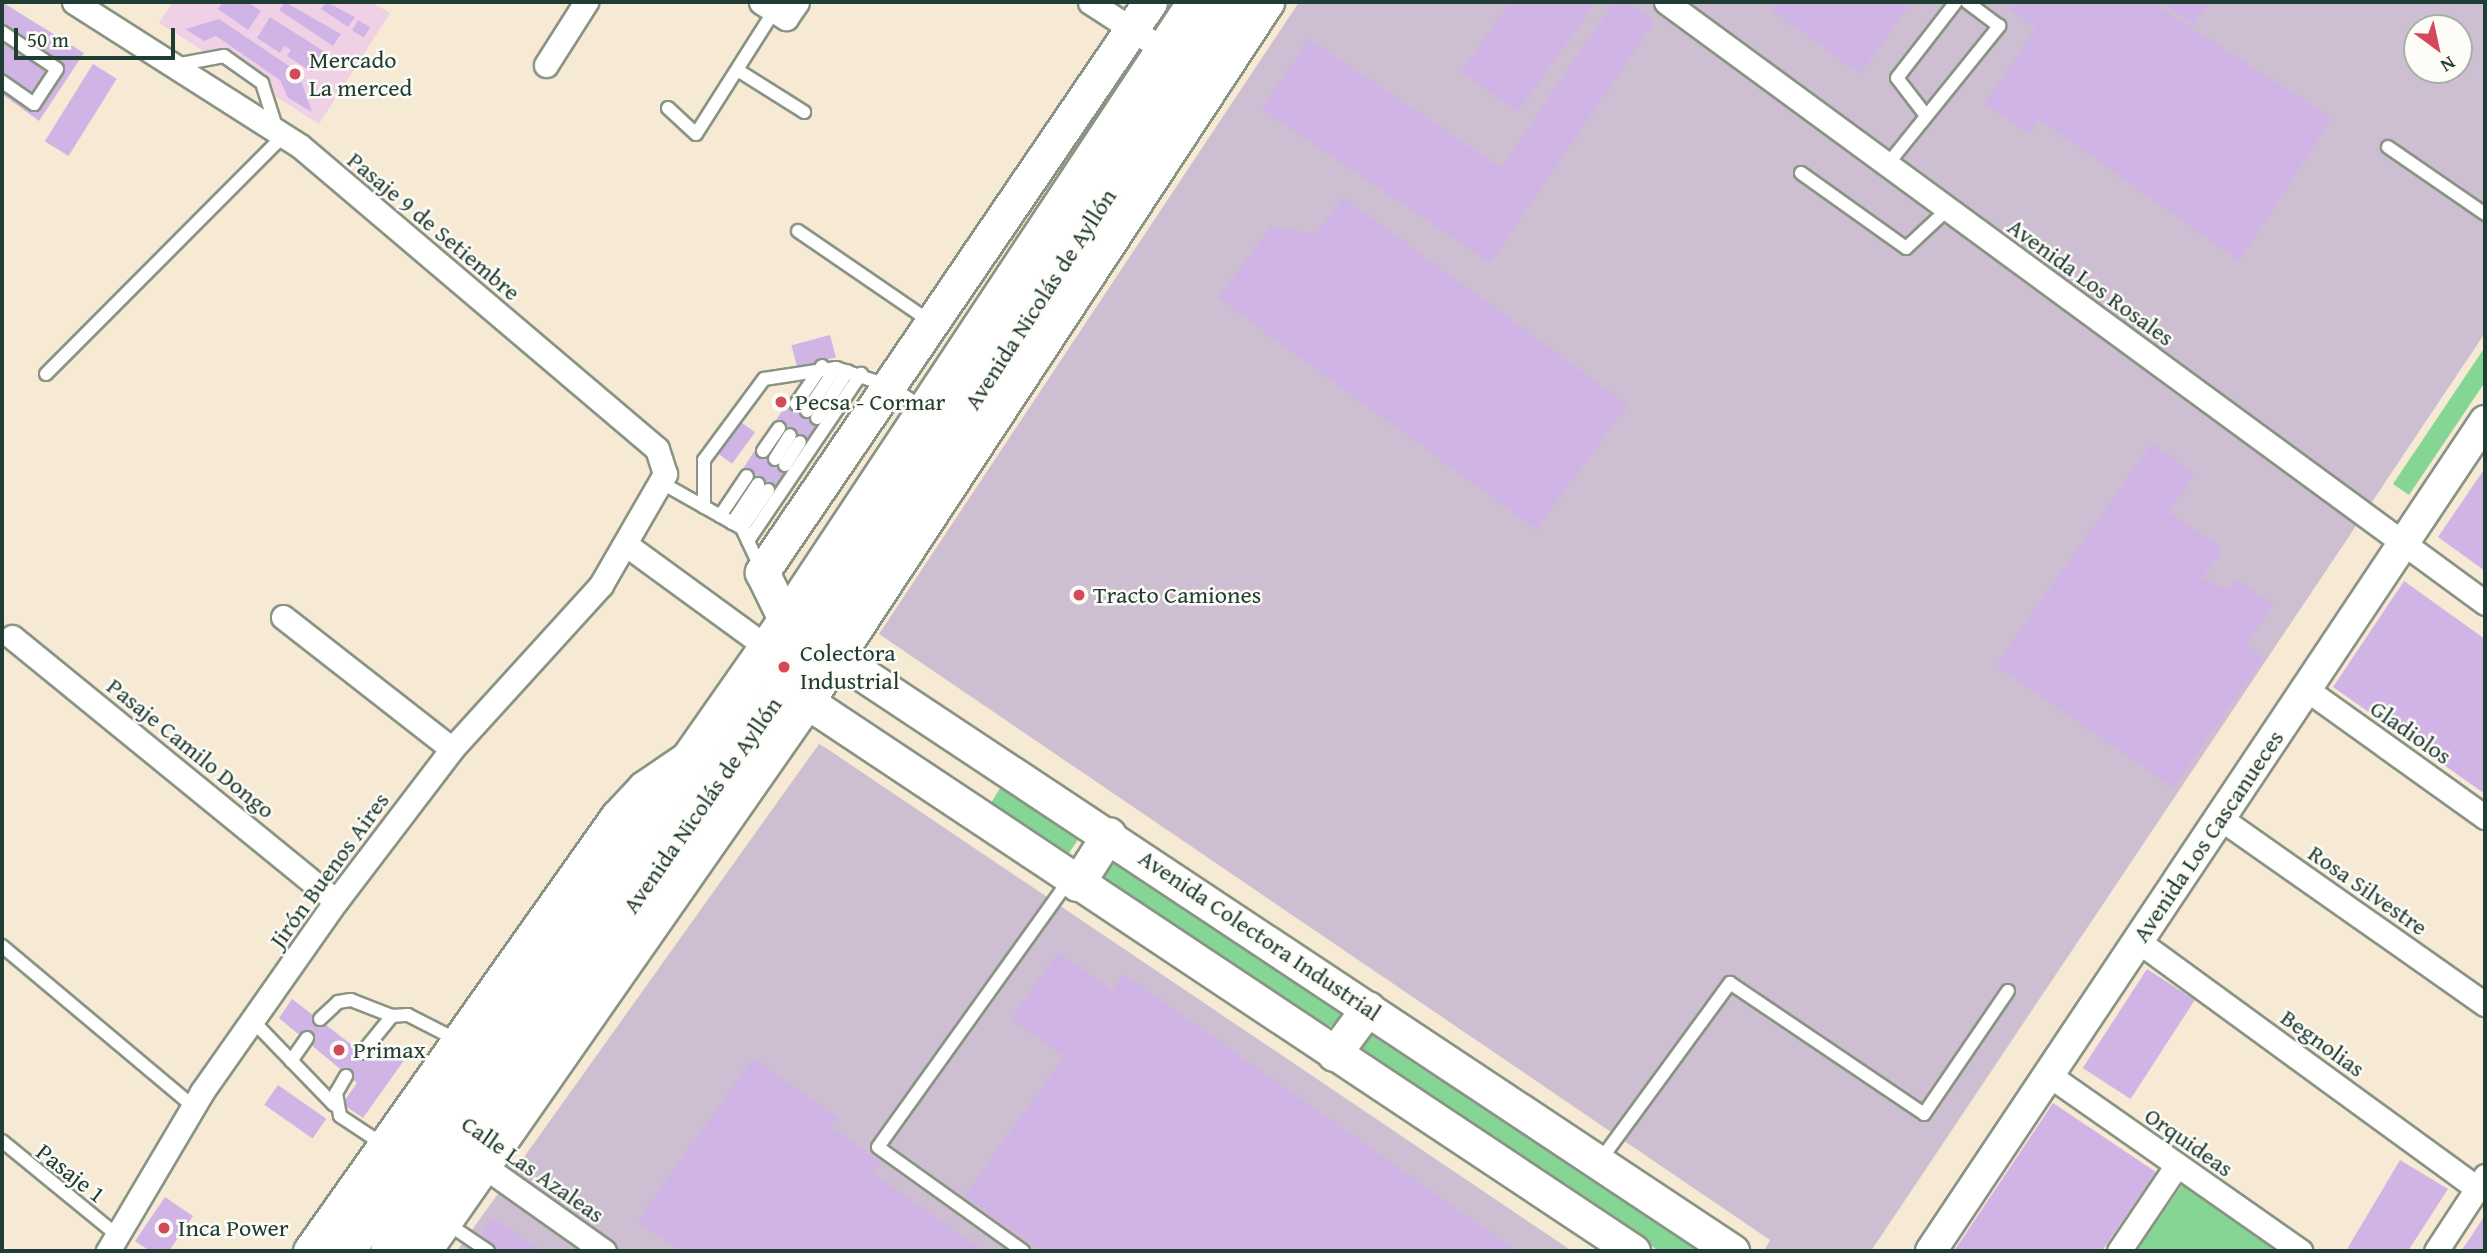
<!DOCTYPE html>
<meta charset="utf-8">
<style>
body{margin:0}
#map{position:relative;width:2487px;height:1253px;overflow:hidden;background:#f6ead5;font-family:"Gentium Book Plus",serif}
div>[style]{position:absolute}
.built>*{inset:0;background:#f0d0e5}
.industrial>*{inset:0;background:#cebed2}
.green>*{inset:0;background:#85d595}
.building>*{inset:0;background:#d0b4e5;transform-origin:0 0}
.roads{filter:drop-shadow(2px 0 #8a9484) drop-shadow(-2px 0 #8a9484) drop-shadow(0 2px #8a9484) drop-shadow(0 -2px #8a9484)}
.service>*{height:12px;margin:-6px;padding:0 6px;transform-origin:6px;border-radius:6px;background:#fff}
.minor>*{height:23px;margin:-11.5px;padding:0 11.5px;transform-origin:11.5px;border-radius:11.5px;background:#fff}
.tertiary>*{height:30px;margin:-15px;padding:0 15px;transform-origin:15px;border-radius:15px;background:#fff}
.secondary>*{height:33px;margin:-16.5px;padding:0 16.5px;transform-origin:16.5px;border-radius:16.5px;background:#fff}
.primary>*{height:37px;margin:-18.5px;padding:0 18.5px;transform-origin:18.5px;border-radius:18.5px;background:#fff}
.dots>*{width:19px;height:19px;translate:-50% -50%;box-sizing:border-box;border:4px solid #fdfcf7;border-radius:50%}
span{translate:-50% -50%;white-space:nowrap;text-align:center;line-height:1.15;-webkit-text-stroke:5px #fdfcf7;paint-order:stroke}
.poi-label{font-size:24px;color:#1f3d34}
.left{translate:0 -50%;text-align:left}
.street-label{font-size:24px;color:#1f3d34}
.frame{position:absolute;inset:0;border:4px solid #1f3d34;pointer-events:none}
.north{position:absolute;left:2403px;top:14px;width:70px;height:70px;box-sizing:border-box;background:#fdfcf7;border:2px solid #a4b0a9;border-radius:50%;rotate:147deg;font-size:19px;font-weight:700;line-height:28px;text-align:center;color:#1f3d34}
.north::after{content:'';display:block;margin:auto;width:24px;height:32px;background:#d1495b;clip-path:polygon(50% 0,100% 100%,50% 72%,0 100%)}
.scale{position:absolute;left:14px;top:28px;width:161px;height:32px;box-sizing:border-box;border:4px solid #1f3d34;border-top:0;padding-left:9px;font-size:21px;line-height:24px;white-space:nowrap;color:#1f3d34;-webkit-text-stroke:5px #fdfcf7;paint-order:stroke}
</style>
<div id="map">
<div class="built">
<i style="clip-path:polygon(173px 2px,371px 2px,390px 13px,319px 124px,159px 23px)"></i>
</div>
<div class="industrial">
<i style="clip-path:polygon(evenodd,1299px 2px,2485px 2px,2485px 333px,1871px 1251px,1764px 1251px,1770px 1240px,879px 634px,1299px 2px,2417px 28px,2459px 28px,2459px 70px,2417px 70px,2417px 28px)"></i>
<i style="clip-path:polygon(819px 744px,826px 748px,1572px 1251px,457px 1251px)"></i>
</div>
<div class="green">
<i style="clip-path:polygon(2485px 347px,2485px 382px,2409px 495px,2393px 484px)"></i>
<i style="clip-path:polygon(1005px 780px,1081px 835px,1069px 853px,991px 803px)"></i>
<i style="clip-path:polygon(1102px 851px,1344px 1010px,1334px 1025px,1326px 1027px,1094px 875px)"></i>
<i style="clip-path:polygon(1361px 1021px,1711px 1251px,1659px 1251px,1352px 1045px)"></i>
<i style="clip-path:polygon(2182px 1185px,2278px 1251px,2136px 1251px)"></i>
</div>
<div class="building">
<i style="clip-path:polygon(2px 2px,84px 53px,39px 121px,2px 94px)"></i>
<i style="clip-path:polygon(223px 2px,247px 2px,261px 11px,248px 30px,218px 9px)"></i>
<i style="clip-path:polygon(285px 2px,341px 34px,333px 46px,279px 10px)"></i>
<i style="clip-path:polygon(326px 2px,355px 17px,348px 27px,321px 9px)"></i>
<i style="clip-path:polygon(1510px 2px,1596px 2px,1518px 112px,1461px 72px)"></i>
<i style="clip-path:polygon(1614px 2px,1627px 2px,1655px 21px,1490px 263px,1261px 109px,1309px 39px,1501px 168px)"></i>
<i style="clip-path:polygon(1778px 2px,1912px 2px,1860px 74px,1771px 10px)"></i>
<i style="clip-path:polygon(2015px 2px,2151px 2px,2332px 118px,2239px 261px,2039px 119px,2029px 134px,1984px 104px,2036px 28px,2009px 10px)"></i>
<i style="clip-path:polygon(2159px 2px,2209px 2px,2194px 25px)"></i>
<i style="clip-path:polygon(270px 17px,325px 52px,312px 72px,287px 56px,291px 50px,284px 46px,280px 53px,257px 38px)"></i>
<i style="clip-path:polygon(219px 19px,298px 72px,312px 112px,288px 98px,280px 80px,216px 36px,204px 41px,185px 29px)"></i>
<i style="left:358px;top:20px;width:14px;height:12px;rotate:30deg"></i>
<i style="left:93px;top:64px;width:28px;height:91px;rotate:32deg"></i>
<i style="clip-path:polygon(1343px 197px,1628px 405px,1536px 529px,1218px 298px,1271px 226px,1315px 235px)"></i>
<i style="left:830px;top:335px;width:23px;height:40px;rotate:75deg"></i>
<i style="left:789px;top:400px;width:45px;height:28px;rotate:33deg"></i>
<i style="left:734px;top:417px;width:26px;height:39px;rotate:36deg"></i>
<i style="clip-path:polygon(2152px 443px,2195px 474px,2169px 512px,2223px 549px,2202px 578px,2226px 589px,2237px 580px,2274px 605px,2246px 645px,2264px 658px,2173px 788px,1996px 665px)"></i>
<i style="left:757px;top:447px;width:45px;height:30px;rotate:33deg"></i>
<i style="clip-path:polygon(2485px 468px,2485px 571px,2438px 537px)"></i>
<i style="clip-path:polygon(2404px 581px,2485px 639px,2485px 794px,2333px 687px)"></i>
<i style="left:1058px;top:952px;width:65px;height:82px;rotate:35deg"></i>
<i style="left:2147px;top:969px;width:57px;height:118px;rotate:33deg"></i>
<i style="clip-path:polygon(1124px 974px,1508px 1245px,1517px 1251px,1041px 1251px,964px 1196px)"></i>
<i style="clip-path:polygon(292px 999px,373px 1061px,384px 1044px,405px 1059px,363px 1118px,342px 1104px,357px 1083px,279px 1018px)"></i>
<i style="clip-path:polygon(753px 1058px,838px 1118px,831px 1127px,881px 1162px,873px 1173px,984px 1251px,680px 1251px,637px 1221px)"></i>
<i style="left:278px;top:1085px;width:59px;height:24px;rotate:35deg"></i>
<i style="clip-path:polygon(2053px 1103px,2156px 1172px,2102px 1251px,1954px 1251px)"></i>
<i style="clip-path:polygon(2400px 1160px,2448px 1189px,2408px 1251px,2346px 1251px)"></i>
<i style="clip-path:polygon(165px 1197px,193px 1216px,169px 1251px,150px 1251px,135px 1241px)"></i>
<i style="clip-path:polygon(2485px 1215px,2485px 1251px,2461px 1251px,2472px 1235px)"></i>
<i style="clip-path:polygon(493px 1218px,541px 1251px,500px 1251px,479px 1238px)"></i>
</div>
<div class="roads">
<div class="service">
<i style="left:2px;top:32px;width:66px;rotate:33.9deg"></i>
<i style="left:57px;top:69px;width:42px;rotate:123.3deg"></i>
<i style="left:34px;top:104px;width:39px;rotate:-145deg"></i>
<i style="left:175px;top:65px;width:50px;rotate:-10.4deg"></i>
<i style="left:224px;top:56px;width:47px;rotate:35.4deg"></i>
<i style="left:262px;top:83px;width:49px;rotate:72.3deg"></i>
<i style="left:739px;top:71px;width:77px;rotate:32.2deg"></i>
<i style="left:668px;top:108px;width:38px;rotate:43deg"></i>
<i style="left:696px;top:134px;width:146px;rotate:-57.6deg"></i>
<i style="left:1924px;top:113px;width:44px;rotate:-127.6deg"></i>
<i style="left:1897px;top:78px;width:96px;rotate:-52.2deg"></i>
<i style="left:2388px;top:147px;width:118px;rotate:34.6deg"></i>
<i style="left:1887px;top:165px;width:179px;rotate:-51.1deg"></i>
<i style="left:1999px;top:26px;width:40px;rotate:-143deg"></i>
<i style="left:1801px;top:173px;width:129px;rotate:35.5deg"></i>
<i style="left:1906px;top:248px;width:57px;rotate:-42.9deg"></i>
<i style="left:798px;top:231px;width:161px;rotate:34.4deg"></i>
<i style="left:46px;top:374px;width:337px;rotate:-45.1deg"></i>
<i style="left:796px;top:404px;width:46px;rotate:-55.6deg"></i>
<i style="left:807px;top:411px;width:52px;rotate:-56deg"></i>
<i style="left:817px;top:418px;width:56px;rotate:-56.6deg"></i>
<i style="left:763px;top:451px;width:28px;rotate:-55deg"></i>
<i style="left:775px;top:459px;width:28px;rotate:-58deg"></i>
<i style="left:785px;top:465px;width:27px;rotate:-57deg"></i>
<i style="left:662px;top:483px;width:92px;rotate:29.4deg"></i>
<i style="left:704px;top:507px;width:47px;rotate:-90deg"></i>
<i style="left:704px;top:460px;width:101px;rotate:-53.5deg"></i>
<i style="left:764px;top:379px;width:73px;rotate:-8.7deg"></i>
<i style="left:836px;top:368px;width:56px;rotate:18.8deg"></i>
<i style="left:889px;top:386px;width:43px;rotate:32.6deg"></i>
<i style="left:720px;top:516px;width:48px;rotate:-56deg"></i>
<i style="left:732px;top:523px;width:47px;rotate:-56.3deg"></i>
<i style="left:748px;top:541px;width:202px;rotate:-55.9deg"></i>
<i style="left:761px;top:569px;width:45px;rotate:-114.9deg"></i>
<i style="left:742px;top:528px;width:46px;rotate:-55.6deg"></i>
<i style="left:2px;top:946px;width:249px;rotate:40deg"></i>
<i style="left:320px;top:1019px;width:25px;rotate:-43deg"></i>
<i style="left:338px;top:1002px;width:13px;rotate:-9deg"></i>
<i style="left:351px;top:1000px;width:44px;rotate:21.3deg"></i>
<i style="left:392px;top:1016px;width:16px;rotate:-4deg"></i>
<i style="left:408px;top:1015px;width:57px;rotate:27deg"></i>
<i style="left:252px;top:1020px;width:118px;rotate:46deg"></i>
<i style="left:362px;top:1053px;width:48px;rotate:-51deg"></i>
<i style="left:291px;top:1061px;width:28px;rotate:-55deg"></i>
<i style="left:346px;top:1076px;width:20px;rotate:120deg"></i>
<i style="left:336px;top:1093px;width:23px;rotate:80deg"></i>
<i style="left:340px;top:1116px;width:53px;rotate:33.4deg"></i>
<i style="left:2px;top:1141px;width:149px;rotate:39.3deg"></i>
<i style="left:1599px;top:1162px;width:222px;rotate:-53.8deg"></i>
<i style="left:1730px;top:983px;width:234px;rotate:34deg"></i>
<i style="left:1924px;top:1114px;width:149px;rotate:-55.7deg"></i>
<i style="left:445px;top:1222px;width:52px;rotate:34deg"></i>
<i style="left:1023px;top:1251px;width:178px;rotate:-144.4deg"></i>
<i style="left:878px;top:1147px;width:330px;rotate:-54.4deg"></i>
</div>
<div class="minor">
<i style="left:74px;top:2px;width:268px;rotate:32.5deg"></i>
<i style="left:300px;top:146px;width:468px;rotate:40.3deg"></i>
<i style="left:657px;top:449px;width:26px;rotate:72deg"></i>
<i style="left:665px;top:474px;width:128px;rotate:120deg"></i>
<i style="left:601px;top:585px;width:222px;rotate:132.3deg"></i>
<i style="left:452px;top:749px;width:191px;rotate:127.3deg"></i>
<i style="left:336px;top:901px;width:233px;rotate:125.1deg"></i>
<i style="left:202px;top:1092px;width:185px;rotate:120.6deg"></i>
<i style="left:761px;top:2px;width:30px;rotate:33deg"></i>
<i style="left:786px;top:18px;width:19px;rotate:-55deg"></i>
<i style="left:1090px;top:2px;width:88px;rotate:33deg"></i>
<i style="left:1666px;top:2px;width:1016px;rotate:36.27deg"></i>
<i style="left:546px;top:65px;width:75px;rotate:-57.6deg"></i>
<i style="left:628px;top:546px;width:173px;rotate:36.1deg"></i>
<i style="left:283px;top:617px;width:214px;rotate:38deg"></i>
<i style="left:12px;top:637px;width:418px;rotate:39.2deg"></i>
<i style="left:2306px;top:689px;width:220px;rotate:35.6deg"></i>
<i style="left:2220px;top:818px;width:324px;rotate:35.1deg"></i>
<i style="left:2138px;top:941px;width:419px;rotate:36.1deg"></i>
<i style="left:2049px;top:1075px;width:307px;rotate:35deg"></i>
<i style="left:471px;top:1157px;width:163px;rotate:35.3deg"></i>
<i style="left:2119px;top:1251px;width:104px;rotate:-56deg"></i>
<i style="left:2436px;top:1251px;width:90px;rotate:-56.8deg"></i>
</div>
<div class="tertiary">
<i style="left:1931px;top:1251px;width:998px;rotate:-56.28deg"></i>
</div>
<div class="secondary">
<i style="left:1150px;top:2px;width:690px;rotate:124.24deg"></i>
<i style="left:762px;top:572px;width:55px;rotate:63.9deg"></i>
<i style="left:786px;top:621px;width:35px;rotate:37deg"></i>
<i style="left:814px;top:642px;width:1102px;rotate:33.56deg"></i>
<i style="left:788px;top:689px;width:1015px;rotate:33.63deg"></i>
<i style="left:1077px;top:884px;width:59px;rotate:-57.4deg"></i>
<i style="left:1334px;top:1054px;width:57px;rotate:-53.5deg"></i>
<i style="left:310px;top:1251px;width:532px;rotate:-54.73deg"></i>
<i style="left:617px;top:817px;width:40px;rotate:-47deg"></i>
<i style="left:644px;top:788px;width:53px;rotate:-34.3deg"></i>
<i style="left:424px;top:1251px;width:669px;rotate:-55.1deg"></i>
<i style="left:807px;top:702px;width:838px;rotate:-56.69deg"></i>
</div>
<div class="primary">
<i style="left:345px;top:1251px;width:769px;rotate:-55.01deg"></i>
<i style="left:786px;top:621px;width:742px;rotate:-56.48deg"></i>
<i style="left:389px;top:1251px;width:689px;rotate:-54.99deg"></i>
<i style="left:784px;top:687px;width:820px;rotate:-56.64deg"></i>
</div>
</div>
<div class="dots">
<i style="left:295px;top:74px;background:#d1495b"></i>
<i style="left:781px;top:402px;background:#d1495b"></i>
<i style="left:1079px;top:595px;background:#d1495b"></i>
<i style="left:784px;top:667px;background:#d1495b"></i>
<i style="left:339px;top:1050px;background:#d1495b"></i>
<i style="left:164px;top:1228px;background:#d1495b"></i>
</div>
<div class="poi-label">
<span class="left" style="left:309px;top:74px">Mercado<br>La merced</span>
<span class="left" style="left:795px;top:402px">Pecsa - Cormar</span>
<span class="left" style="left:1093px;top:595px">Tracto Camiones</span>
<span class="left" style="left:800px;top:667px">Colectora<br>Industrial</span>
<span class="left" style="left:353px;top:1050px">Primax</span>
<span class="left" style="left:178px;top:1228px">Inca Power</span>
</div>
<div class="street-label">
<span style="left:434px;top:226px;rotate:40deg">Pasaje 9 de Setiembre</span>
<span style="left:2091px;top:282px;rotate:36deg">Avenida Los Rosales</span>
<span style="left:1040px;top:299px;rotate:-57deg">Avenida Nicolás de Ayllón</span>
<span style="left:2411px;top:732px;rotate:35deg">Gladiolos</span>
<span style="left:191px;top:748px;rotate:39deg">Pasaje Camilo Dongo</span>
<span style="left:702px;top:805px;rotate:-55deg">Avenida Nicolás de Ayllón</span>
<span style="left:2208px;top:836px;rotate:-56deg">Avenida Los Cascanueces</span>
<span style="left:329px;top:870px;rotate:-54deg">Jirón Buenos Aires</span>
<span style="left:2368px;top:890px;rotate:35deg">Rosa Silvestre</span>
<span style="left:1260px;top:935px;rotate:34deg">Avenida Colectora Industrial</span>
<span style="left:2323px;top:1043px;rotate:36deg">Begnolias</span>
<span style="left:2189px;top:1142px;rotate:35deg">Orquideas</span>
<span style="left:533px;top:1169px;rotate:35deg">Calle Las Azaleas</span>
<span style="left:71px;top:1173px;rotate:38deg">Pasaje 1</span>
</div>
<div class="frame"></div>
<div class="north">N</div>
<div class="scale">50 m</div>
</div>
